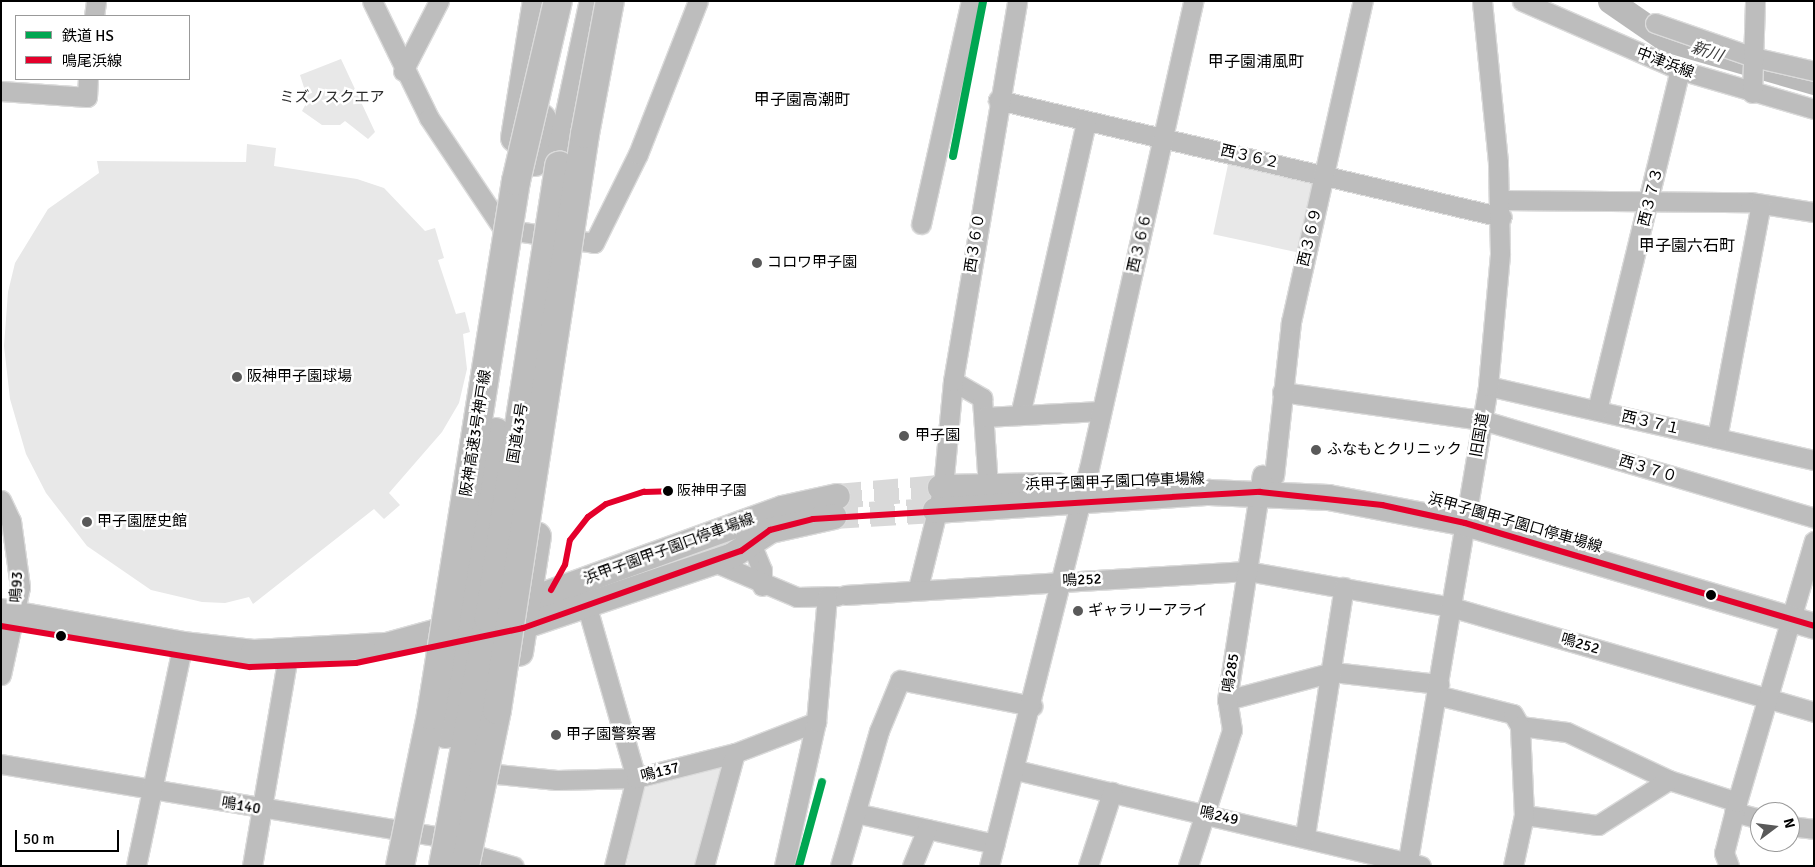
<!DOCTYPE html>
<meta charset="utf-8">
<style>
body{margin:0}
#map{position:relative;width:1815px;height:867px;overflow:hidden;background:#fff;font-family:Signika,"Noto Sans JP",sans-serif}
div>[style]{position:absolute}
.green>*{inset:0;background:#e8e8e8;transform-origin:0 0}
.river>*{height:25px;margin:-12.5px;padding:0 12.5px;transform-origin:12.5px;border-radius:12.5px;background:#bababa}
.major-tunnel>*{height:25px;margin-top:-12.5px;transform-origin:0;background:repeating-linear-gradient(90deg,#d9d9d9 0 25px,transparent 0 37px)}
.roads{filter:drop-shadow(1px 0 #dbdbdb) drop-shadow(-1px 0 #dbdbdb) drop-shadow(0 1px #dbdbdb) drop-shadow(0 -1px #dbdbdb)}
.minor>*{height:19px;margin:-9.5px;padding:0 9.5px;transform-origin:9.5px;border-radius:9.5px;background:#bdbdbd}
.major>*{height:25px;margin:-12.5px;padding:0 12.5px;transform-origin:12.5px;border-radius:12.5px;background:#bdbdbd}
.highway>*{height:28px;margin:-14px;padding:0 14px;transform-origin:14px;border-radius:14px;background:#bdbdbd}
.bridges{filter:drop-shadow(1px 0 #dbdbdb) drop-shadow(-1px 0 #dbdbdb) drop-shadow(0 1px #dbdbdb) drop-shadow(0 -1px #dbdbdb)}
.highway-bridge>*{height:28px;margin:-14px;padding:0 14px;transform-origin:14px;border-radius:14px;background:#bdbdbd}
.bus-1>*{height:6px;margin:-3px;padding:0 3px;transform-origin:3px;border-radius:3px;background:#e4002b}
.rail-1>*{height:8px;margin:-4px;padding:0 4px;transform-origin:4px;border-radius:4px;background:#00a651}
.dots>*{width:14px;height:14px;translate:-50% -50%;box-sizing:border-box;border:2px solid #fff;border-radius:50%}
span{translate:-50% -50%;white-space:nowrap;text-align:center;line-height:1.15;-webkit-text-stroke:5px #fff;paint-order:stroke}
.bus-label{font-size:14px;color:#000}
.left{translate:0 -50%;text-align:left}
.street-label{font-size:15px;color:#000}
.park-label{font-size:15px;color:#2c2c2c}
.poi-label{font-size:15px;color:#000}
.water-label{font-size:16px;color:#3d3d3d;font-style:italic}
.neighbourhood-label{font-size:16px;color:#000}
.frame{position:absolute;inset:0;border:2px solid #000;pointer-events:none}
.legend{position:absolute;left:15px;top:15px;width:175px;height:65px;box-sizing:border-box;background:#fff;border:1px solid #999;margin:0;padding:6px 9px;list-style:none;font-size:15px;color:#000}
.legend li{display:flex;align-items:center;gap:10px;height:25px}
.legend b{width:25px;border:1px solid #999}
.north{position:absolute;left:1750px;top:802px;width:50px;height:50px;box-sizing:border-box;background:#fff;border:1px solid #999;border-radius:50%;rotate:75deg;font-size:14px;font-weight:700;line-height:20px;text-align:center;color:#000}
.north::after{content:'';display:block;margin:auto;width:18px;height:22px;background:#595959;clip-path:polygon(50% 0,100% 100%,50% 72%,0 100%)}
.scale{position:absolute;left:15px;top:830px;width:104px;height:22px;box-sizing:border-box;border:2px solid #000;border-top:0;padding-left:6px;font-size:15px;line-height:18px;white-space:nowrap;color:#000;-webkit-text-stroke:4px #fff;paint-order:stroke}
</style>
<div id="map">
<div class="green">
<i style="clip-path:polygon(341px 59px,375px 132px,368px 139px,345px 121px,340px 125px,322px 125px,302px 111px,308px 100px,300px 75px)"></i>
<i style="clip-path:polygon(247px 144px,276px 148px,274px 166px,357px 179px,384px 188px,425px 231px,435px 228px,444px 258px,438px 260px,456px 314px,465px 312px,470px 332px,463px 334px,467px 369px,459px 403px,442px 432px,389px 493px,400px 505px,384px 519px,374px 509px,253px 604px,249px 597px,225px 603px,202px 602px,151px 590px,87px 546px,46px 493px,26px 454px,10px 399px,4px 346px,8px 292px,15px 263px,48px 209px,99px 173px,97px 161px,246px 162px)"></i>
<i style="left:1229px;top:160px;width:88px;height:76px;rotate:12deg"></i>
<i style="clip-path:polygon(725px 767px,697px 866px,626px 866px,643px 788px)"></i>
</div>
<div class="river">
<i style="left:1610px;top:1px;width:67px;rotate:34.6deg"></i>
<i style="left:1665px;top:39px;width:155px;rotate:16.1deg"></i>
</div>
<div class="major-tunnel">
<i style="left:837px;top:496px;width:103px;rotate:-5deg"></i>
<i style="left:833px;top:516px;width:102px;rotate:-3.4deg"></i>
</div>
<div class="roads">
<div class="minor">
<i style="left:372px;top:1px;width:130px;rotate:64deg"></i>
<i style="left:429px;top:118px;width:133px;rotate:56.3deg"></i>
<i style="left:503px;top:229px;width:92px;rotate:8.7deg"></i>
<i style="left:594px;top:243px;width:99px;rotate:-63.7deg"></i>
<i style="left:638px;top:154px;width:164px;rotate:-68.6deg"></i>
<i style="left:1522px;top:1px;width:172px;rotate:23.6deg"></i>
<i style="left:1680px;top:70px;width:140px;rotate:16.2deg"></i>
<i style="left:94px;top:16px;width:15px;rotate:-82deg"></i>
<i style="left:1655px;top:23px;width:104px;rotate:19.1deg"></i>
<i style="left:1753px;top:57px;width:63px;rotate:12.9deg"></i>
<i style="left:403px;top:71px;width:79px;rotate:-62.8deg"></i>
<i style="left:1px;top:91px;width:86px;rotate:4deg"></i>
<i style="left:87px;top:97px;width:18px;rotate:-87deg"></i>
<i style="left:1752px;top:93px;width:92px;rotate:-88.1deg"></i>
<i style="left:998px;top:100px;width:517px;rotate:13.07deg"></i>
<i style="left:1500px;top:200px;width:250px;rotate:0.5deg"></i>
<i style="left:1750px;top:202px;width:65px;rotate:8.9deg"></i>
<i style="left:921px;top:224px;width:229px;rotate:-77.4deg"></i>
<i style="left:953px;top:381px;width:34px;rotate:30deg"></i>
<i style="left:982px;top:398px;width:89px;rotate:86.1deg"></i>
<i style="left:1488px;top:386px;width:334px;rotate:12.8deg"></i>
<i style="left:1282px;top:392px;width:202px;rotate:8deg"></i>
<i style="left:1482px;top:420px;width:346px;rotate:16.4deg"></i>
<i style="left:1597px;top:410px;width:350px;rotate:-76.3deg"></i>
<i style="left:1020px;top:415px;width:300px;rotate:-77.3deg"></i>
<i style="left:984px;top:417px;width:117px;rotate:-2.9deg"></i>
<i style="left:1717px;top:438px;width:238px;rotate:-79.4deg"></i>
<i style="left:1274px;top:476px;width:155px;rotate:-83.7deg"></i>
<i style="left:1291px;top:322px;width:329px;rotate:-77.4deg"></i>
<i style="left:1px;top:500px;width:23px;rotate:65deg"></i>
<i style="left:11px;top:521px;width:67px;rotate:82.2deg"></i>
<i style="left:20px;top:587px;width:90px;rotate:102.2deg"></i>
<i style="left:746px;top:531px;width:42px;rotate:67.7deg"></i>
<i style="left:762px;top:570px;width:16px;rotate:90deg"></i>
<i style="left:714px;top:562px;width:90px;rotate:22.9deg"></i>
<i style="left:797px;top:597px;width:40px;rotate:-1.4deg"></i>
<i style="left:918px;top:588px;width:104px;rotate:-76.1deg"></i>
<i style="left:943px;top:487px;width:106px;rotate:-84.6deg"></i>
<i style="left:953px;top:381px;width:385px;rotate:-80.4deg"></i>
<i style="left:845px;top:595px;width:403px;rotate:-3.4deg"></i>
<i style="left:1247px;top:571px;width:207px;rotate:10deg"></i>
<i style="left:1451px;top:607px;width:378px;rotate:16.1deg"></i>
<i style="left:587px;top:607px;width:178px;rotate:74deg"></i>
<i style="left:636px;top:778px;width:91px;rotate:104deg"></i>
<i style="left:1437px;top:695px;width:78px;rotate:14deg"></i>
<i style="left:1513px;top:714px;width:14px;rotate:60deg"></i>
<i style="left:1520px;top:726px;width:47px;rotate:7.3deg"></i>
<i style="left:1567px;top:732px;width:113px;rotate:25.2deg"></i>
<i style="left:1669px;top:780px;width:71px;rotate:17.9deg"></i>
<i style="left:1227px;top:700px;width:110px;rotate:-14.8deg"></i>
<i style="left:1333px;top:672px;width:107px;rotate:6.5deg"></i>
<i style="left:1px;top:764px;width:464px;rotate:9.4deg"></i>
<i style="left:1016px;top:770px;width:416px;rotate:13.3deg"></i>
<i style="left:497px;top:774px;width:60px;rotate:5.7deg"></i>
<i style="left:557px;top:780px;width:79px;rotate:-1.5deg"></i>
<i style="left:636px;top:778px;width:102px;rotate:-14.2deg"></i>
<i style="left:735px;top:753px;width:87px;rotate:-20.9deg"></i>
<i style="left:1734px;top:812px;width:27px;rotate:15deg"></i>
<i style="left:856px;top:813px;width:142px;rotate:12.6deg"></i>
<i style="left:1524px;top:815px;width:75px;rotate:7.7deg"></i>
<i style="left:1598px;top:825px;width:84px;rotate:-32.4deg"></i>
<i style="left:1790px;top:826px;width:24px;rotate:7deg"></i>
<i style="left:1305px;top:835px;width:251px;rotate:-81.1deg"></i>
<i style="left:478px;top:856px;width:37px;rotate:16deg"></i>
<i style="left:136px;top:866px;width:213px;rotate:-78.1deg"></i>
<i style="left:252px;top:866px;width:202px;rotate:-80.3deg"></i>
<i style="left:704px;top:866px;width:117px;rotate:-74.7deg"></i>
<i style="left:784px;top:866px;width:148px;rotate:-77.5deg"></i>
<i style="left:816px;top:722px;width:126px;rotate:-85deg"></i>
<i style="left:840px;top:866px;width:141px;rotate:-73.9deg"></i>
<i style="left:879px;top:731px;width:55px;rotate:-67.6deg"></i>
<i style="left:900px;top:680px;width:135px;rotate:11.1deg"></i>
<i style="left:912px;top:866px;width:40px;rotate:-68deg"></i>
<i style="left:989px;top:866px;width:410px;rotate:-75.9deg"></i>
<i style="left:1089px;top:468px;width:478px;rotate:-77.4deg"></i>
<i style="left:1088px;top:866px;width:78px;rotate:-72deg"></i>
<i style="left:1188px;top:866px;width:143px;rotate:-72.1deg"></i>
<i style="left:1232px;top:730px;width:30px;rotate:-99deg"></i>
<i style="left:1227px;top:700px;width:228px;rotate:-81.2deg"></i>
<i style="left:1407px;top:866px;width:487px;rotate:-80.4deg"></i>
<i style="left:1488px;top:386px;width:134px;rotate:-84.8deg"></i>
<i style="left:1500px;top:253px;width:91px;rotate:-91.3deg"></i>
<i style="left:1498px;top:162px;width:162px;rotate:-95.7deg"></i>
<i style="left:1513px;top:866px;width:52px;rotate:-77.8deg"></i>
<i style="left:1524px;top:815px;width:89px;rotate:-92.6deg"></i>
<i style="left:1729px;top:866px;width:14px;rotate:-111deg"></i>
<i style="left:1724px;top:853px;width:53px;rotate:-75.7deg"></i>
<i style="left:1737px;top:802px;width:272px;rotate:-73.6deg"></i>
</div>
<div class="major">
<i style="left:940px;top:487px;width:117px;rotate:-1deg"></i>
<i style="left:935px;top:510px;width:275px;rotate:-3.8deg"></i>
<i style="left:1209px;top:492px;width:119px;rotate:2.4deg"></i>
<i style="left:1328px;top:497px;width:139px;rotate:10.7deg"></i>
<i style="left:1465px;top:523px;width:364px;rotate:16.4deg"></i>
<i style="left:511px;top:606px;width:288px;rotate:-19.9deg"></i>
<i style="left:782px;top:508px;width:56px;rotate:-12.3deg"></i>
<i style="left:1px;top:611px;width:184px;rotate:10.3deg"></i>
<i style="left:182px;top:644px;width:71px;rotate:6.4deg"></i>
<i style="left:253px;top:652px;width:133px;rotate:-3deg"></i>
<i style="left:386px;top:645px;width:79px;rotate:-15.4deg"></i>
<i style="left:505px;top:632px;width:240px;rotate:-18.7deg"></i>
<i style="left:732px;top:555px;width:45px;rotate:-33.3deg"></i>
<i style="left:770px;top:530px;width:65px;rotate:-12.5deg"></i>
</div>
<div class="highway">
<i style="left:515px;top:138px;width:139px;rotate:-80.9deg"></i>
<i style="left:535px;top:162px;width:44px;rotate:-80.8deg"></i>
<i style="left:559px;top:165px;width:168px;rotate:-78deg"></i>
<i style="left:519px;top:652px;width:117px;rotate:-81.2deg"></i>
</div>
</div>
<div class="bridges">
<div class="highway-bridge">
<i style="left:446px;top:734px;width:115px;rotate:-79deg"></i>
<i style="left:468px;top:621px;width:191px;rotate:-81.6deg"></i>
<i style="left:400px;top:866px;width:154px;rotate:-78.4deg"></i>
<i style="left:431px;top:715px;width:541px;rotate:-80.96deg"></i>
<i style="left:516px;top:181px;width:185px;rotate:-76.9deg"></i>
<i style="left:443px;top:866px;width:251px;rotate:-79.5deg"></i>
<i style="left:489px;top:619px;width:459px;rotate:-81.2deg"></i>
<i style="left:465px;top:866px;width:159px;rotate:-78.4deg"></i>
<i style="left:497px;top:710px;width:583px;rotate:-81.31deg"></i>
<i style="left:585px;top:134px;width:135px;rotate:-79.4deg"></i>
</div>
</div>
<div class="bus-1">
<i style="left:551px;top:590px;width:29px;rotate:-61deg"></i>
<i style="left:565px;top:565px;width:25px;rotate:-79deg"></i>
<i style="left:570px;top:540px;width:29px;rotate:-52deg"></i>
<i style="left:588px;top:517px;width:22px;rotate:-36deg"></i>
<i style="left:606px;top:504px;width:40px;rotate:-18deg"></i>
<i style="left:644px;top:492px;width:24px;rotate:-2deg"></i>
<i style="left:1px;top:626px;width:252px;rotate:9.4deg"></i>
<i style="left:250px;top:667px;width:106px;rotate:-2.2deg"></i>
<i style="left:356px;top:663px;width:171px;rotate:-11.8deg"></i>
<i style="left:523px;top:628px;width:231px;rotate:-19.5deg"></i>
<i style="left:741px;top:551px;width:36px;rotate:-36deg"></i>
<i style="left:770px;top:530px;width:44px;rotate:-14.3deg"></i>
<i style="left:813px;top:519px;width:448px;rotate:-3.5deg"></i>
<i style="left:1260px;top:492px;width:123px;rotate:6.1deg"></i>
<i style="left:1382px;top:505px;width:85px;rotate:12.2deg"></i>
<i style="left:1465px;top:523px;width:364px;rotate:16.4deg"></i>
</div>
<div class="rail-1">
<i style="left:953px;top:156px;width:158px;rotate:-79deg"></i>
<i style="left:799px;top:866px;width:87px;rotate:-74.7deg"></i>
</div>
<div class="dots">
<i style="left:757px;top:263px;background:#595959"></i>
<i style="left:237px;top:377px;background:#595959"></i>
<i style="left:904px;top:436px;background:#595959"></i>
<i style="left:1316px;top:450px;background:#595959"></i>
<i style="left:668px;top:491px;background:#000"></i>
<i style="left:87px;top:522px;background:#595959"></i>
<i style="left:1711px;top:595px;background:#000"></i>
<i style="left:1078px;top:611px;background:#595959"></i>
<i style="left:61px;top:636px;background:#000"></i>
<i style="left:556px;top:735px;background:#595959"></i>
</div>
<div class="bus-label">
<span class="left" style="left:677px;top:491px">阪神甲子園</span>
</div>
<div class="street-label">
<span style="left:1665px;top:63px;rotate:21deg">中津浜線</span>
<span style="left:1250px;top:157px;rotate:13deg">西３６２</span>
<span style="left:1651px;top:197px;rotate:-76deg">西３７３</span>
<span style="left:1310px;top:237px;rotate:-77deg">西３６９</span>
<span style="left:975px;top:243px;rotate:-81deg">西３６０</span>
<span style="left:1140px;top:243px;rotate:-77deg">西３６６</span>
<span style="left:1651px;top:423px;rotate:13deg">西３７１</span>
<span style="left:476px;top:433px;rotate:-81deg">阪神高速3号神戸線</span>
<span style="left:518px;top:433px;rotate:-81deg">国道43号</span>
<span style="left:1480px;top:435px;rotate:-80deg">旧国道</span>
<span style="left:1648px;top:469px;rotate:17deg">西３７０</span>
<span style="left:1115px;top:482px;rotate:-2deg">浜甲子園甲子園口停車場線</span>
<span style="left:1515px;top:523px;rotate:16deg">浜甲子園甲子園口停車場線</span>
<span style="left:669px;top:549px;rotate:-20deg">浜甲子園甲子園口停車場線</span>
<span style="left:1082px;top:580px;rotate:-3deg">鳴252</span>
<span style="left:17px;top:587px;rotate:-87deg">鳴93</span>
<span style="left:1580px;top:644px;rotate:16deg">鳴252</span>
<span style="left:1231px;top:673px;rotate:-81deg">鳴285</span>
<span style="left:660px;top:772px;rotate:-14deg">鳴137</span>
<span style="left:241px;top:806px;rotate:10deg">鳴140</span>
<span style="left:1219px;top:816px;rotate:13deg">鳴249</span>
</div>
<div class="park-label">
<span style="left:332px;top:98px">ミズノスクエア</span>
</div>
<div class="poi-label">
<span class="left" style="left:767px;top:263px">コロワ甲子園</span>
<span class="left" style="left:247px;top:377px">阪神甲子園球場</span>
<span class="left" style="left:915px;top:436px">甲子園</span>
<span class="left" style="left:1327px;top:450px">ふなもとクリニック</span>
<span class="left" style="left:97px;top:522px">甲子園歴史館</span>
<span class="left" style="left:1088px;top:611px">ギャラリーアライ</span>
<span class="left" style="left:566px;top:735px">甲子園警察署</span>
</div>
<div class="water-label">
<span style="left:1707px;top:52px;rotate:18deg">新川</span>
</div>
<div class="neighbourhood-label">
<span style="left:1256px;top:62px">甲子園浦風町</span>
<span style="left:802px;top:100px">甲子園高潮町</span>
<span style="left:1687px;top:246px">甲子園六石町</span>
</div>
<div class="frame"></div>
<ul class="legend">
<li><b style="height:6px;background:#00a651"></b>鉄道 HS</li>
<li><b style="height:6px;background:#e4002b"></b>鳴尾浜線</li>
</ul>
<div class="north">N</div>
<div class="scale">50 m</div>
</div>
